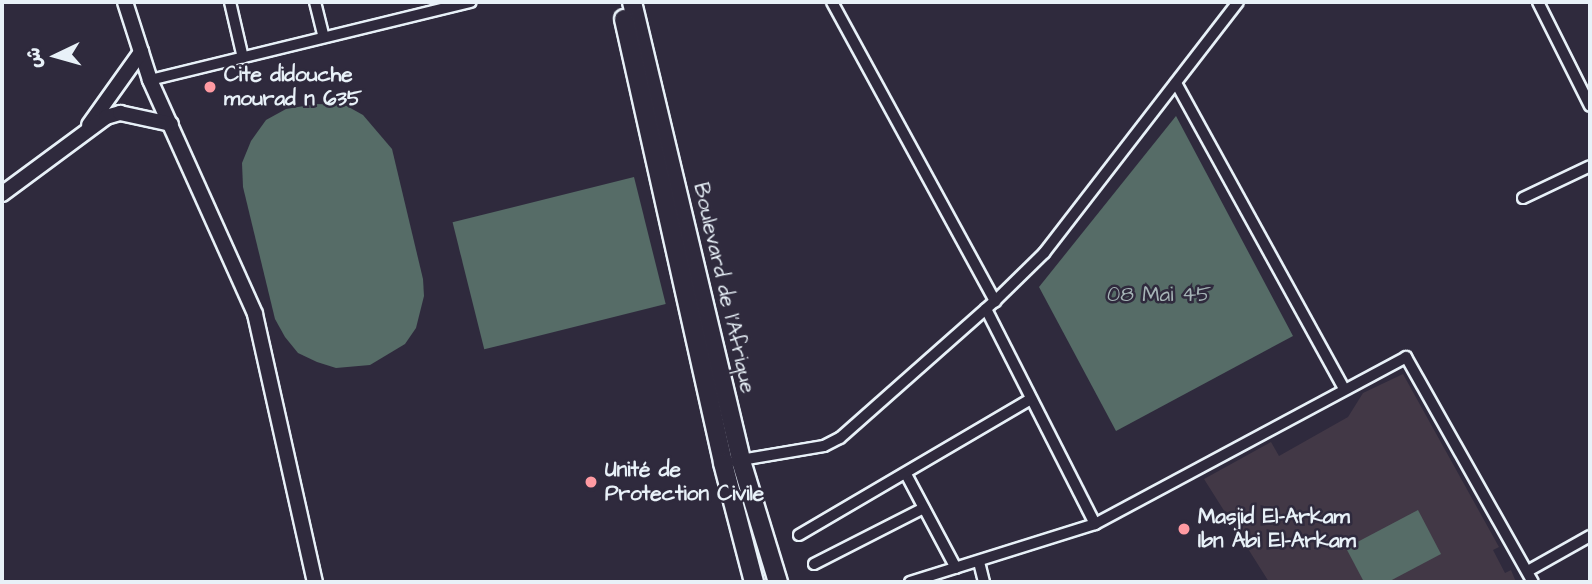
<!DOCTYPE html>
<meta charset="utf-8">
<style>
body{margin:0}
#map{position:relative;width:1592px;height:584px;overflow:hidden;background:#2f2a3d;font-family:"Architects Daughter","Playpen Sans Arabic",sans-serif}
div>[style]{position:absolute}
.built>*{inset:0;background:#423846}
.green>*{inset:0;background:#566c67;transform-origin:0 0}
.roads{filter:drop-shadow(2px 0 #e8f1f8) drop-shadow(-2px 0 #e8f1f8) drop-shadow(0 2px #e8f1f8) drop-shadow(0 -2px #e8f1f8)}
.minor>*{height:10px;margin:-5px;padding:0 5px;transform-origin:5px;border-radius:5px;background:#2f2a3d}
.tertiary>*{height:14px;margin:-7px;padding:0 7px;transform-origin:7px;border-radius:7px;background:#2f2a3d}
.primary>*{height:18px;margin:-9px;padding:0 9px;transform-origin:9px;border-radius:9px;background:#2f2a3d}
.dots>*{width:19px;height:19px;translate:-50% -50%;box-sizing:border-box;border:4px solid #2f2a3d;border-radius:50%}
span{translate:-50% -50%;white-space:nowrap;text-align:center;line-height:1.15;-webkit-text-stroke:5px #2f2a3d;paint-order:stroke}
.poi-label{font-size:21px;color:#e8f1f8;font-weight:700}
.left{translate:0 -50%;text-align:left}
.street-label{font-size:21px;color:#e8f1f8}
.park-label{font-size:21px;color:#a6b5b7}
.frame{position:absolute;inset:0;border:4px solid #e8f1f8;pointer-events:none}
.north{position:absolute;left:21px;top:21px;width:70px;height:70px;-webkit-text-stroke:5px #2f2a3d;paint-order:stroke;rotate:265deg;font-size:19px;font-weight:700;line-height:28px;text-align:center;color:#e8f1f8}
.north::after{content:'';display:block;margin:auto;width:24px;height:32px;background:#e8f1f8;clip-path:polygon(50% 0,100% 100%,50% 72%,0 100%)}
</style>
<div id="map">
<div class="built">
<i style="clip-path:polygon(1403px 374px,1499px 547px,1493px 550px,1505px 573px,1511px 570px,1516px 582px,1269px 582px,1204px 479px,1271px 442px,1279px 456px,1348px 417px,1363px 393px)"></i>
</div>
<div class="green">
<i style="clip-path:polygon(316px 104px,345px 105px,363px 115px,392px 149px,423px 279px,424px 296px,416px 328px,405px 344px,370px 365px,336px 368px,317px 362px,298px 353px,285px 337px,275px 319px,243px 187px,242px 163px,251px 141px,266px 120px,286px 109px)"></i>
<i style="clip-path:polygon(1176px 116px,1293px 336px,1116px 431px,1039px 287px)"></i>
<i style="left:634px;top:177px;width:131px;height:187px;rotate:76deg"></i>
<i style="clip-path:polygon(1418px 510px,1441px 554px,1388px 582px,1364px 582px,1346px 548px)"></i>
</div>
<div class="roads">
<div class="minor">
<i style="left:230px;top:2px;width:57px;rotate:76.9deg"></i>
<i style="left:315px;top:2px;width:36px;rotate:76deg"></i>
<i style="left:832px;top:2px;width:341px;rotate:61.4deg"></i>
<i style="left:1538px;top:2px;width:116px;rotate:63.4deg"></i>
<i style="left:150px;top:80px;width:330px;rotate:-13.7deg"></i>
<i style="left:1176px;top:83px;width:348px;rotate:61.2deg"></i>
<i style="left:1523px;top:198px;width:74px;rotate:-25.5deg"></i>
<i style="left:986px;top:309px;width:241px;rotate:63.1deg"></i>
<i style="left:735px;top:461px;width:90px;rotate:-9.6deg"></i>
<i style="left:824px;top:446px;width:18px;rotate:-27deg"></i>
<i style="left:840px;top:438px;width:207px;rotate:-41.5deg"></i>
<i style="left:995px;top:301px;width:69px;rotate:-44.4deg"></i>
<i style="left:1044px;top:253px;width:317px;rotate:-52.3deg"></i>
<i style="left:907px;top:476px;width:104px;rotate:62deg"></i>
<i style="left:799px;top:535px;width:269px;rotate:-30.4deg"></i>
<i style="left:979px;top:562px;width:21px;rotate:76deg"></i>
<i style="left:814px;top:564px;width:123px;rotate:-27deg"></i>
<i style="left:1528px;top:571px;width:71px;rotate:-29.4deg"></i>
<i style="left:910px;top:582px;width:194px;rotate:-17.4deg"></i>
<i style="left:1095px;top:524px;width:353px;rotate:-28.2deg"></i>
<i style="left:1406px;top:357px;width:258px;rotate:60.6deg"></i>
</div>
<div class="tertiary">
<i style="left:125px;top:2px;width:82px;rotate:72.2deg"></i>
<i style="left:150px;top:80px;width:256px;rotate:65.8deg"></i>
<i style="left:255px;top:314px;width:275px;rotate:77.4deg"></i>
<i style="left:89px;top:125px;width:90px;rotate:-54.5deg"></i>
<i style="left:2px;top:194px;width:129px;rotate:-36.5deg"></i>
<i style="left:106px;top:117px;width:15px;rotate:-16deg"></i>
<i style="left:120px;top:113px;width:52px;rotate:12.2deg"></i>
</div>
<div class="primary">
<i style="left:632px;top:2px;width:472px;rotate:76.6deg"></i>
<i style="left:741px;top:461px;width:127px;rotate:73deg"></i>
<i style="left:624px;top:19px;width:455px;rotate:77.4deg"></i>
<i style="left:723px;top:463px;width:123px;rotate:75.4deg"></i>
</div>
</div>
<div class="dots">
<i style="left:210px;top:87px;background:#ff9aa2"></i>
<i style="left:591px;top:482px;background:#ff9aa2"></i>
<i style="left:1184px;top:529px;background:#ff9aa2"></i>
</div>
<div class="poi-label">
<span class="left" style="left:224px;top:87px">Cite didouche<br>mourad n 635</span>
<span class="left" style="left:605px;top:482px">Unité de<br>Protection Civile</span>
<span class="left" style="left:1198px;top:529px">Masjid El-Arkam<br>Ibn Abi El-Arkam</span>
</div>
<div class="street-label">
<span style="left:724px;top:288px;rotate:77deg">Boulevard de l'Afrique</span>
</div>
<div class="park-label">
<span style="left:1159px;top:295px">08 Mai 45</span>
</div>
<div class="frame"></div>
<div class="north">ش</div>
</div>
